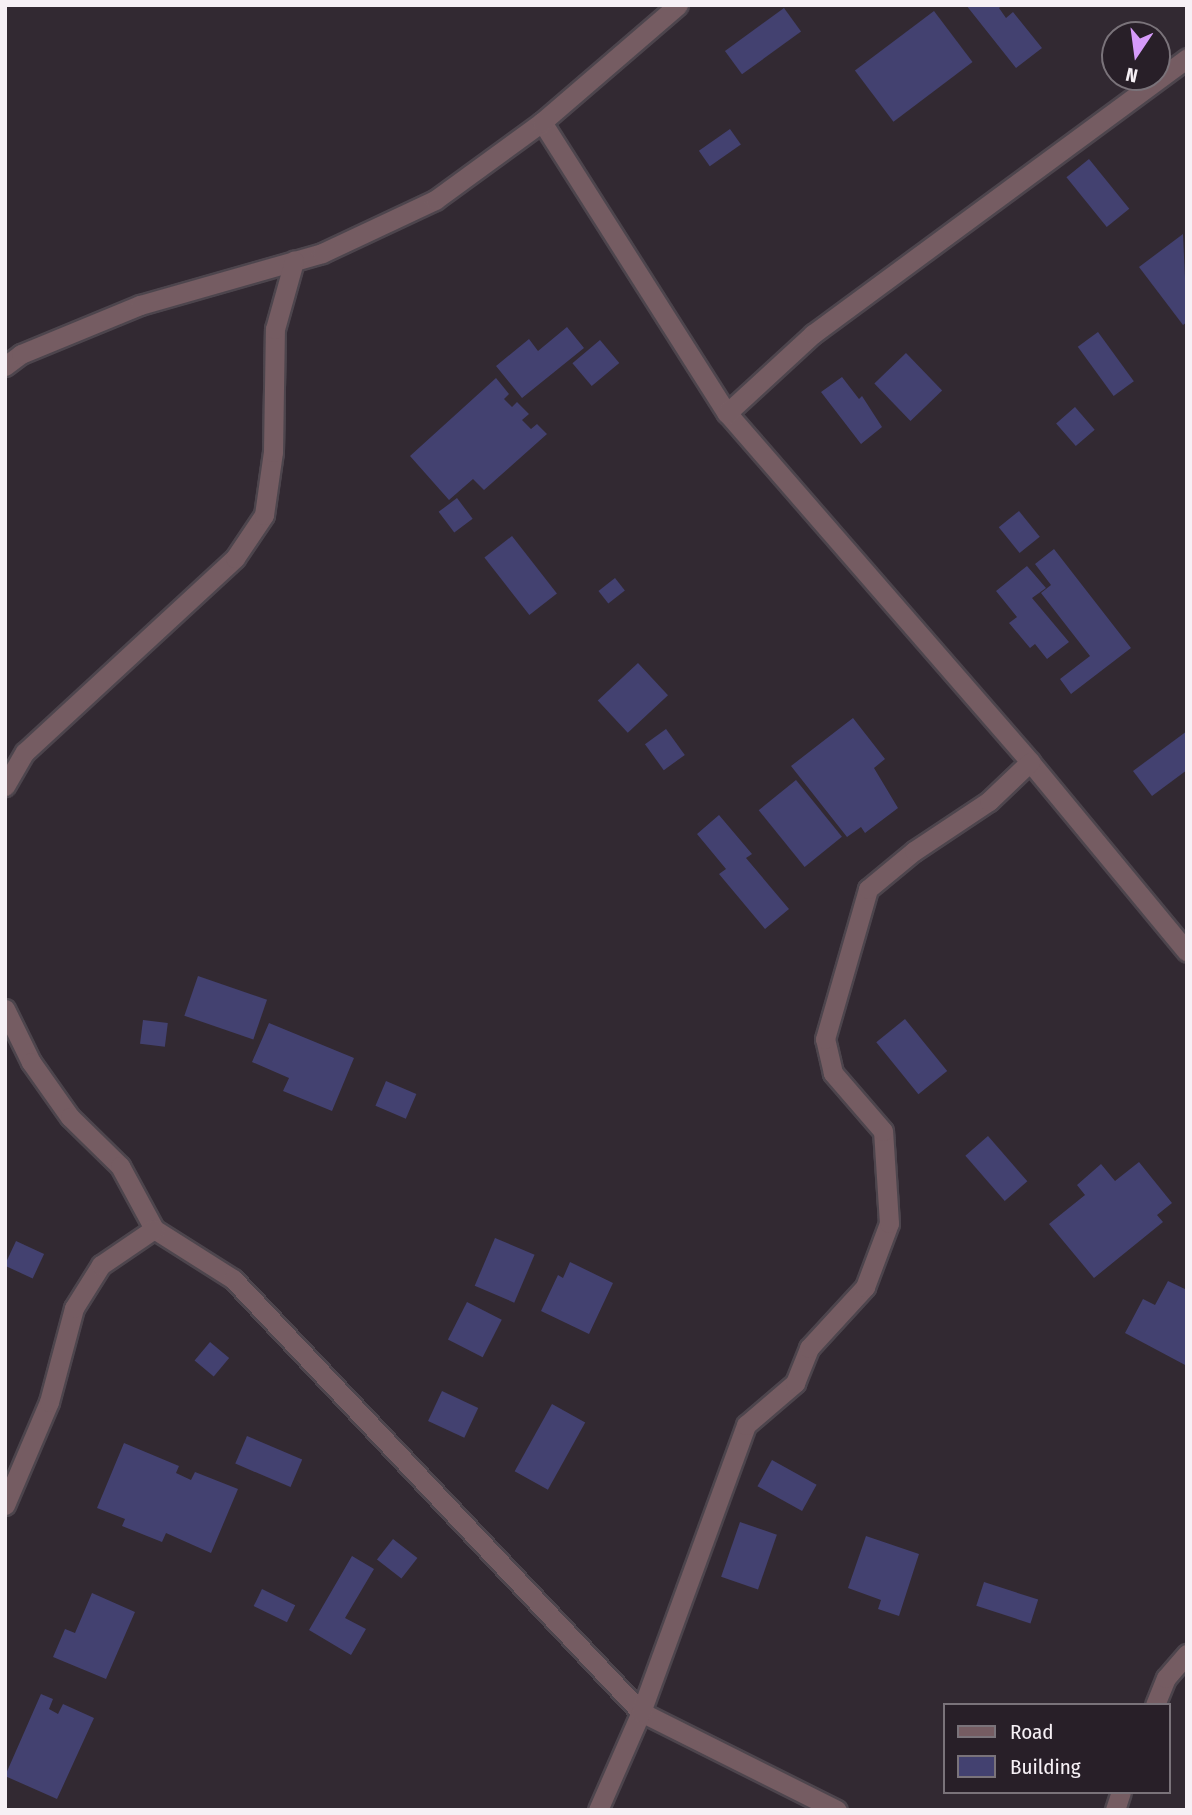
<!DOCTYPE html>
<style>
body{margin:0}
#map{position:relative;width:1192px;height:1815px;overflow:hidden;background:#322932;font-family:"Fira Sans Condensed",sans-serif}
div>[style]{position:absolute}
.building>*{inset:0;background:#434170;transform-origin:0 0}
.roads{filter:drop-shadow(2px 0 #4d454d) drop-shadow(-2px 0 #4d454d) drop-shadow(0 2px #4d454d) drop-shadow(0 -2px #4d454d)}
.minor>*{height:19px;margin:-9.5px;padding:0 9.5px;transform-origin:9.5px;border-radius:9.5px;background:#755c62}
span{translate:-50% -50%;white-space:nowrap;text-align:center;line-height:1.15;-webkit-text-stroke:7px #281f28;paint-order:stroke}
.frame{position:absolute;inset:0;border:7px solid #f6f0f5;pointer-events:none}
.legend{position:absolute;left:943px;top:1703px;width:228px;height:91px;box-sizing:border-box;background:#281f28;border:2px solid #7a737a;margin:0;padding:9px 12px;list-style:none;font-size:21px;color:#f6f0f5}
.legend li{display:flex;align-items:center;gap:14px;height:35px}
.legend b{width:35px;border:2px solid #7a737a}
.north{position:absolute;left:1101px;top:21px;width:70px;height:70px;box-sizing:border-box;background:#281f28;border:2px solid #7a737a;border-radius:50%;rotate:193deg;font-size:19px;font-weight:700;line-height:28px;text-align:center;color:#f6f0f5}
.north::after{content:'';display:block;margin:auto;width:24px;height:32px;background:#d69bfa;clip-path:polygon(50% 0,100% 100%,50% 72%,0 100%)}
</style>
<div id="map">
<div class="building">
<i style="clip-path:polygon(966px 5px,1003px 5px,999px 8px,1006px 18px,1013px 12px,1042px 48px,1016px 68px)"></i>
<i style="left:784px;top:8px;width:29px;height:73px;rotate:54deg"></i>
<i style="left:934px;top:11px;width:64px;height:99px;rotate:53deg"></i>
<i style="left:730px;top:129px;width:19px;height:38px;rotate:55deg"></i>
<i style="left:1089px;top:159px;width:64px;height:29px;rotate:51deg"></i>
<i style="clip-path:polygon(1183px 234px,1187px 322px,1183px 325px,1139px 267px)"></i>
<i style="clip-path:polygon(567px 327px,584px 348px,522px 398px,496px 366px,529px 339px,538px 351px)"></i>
<i style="left:1098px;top:332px;width:61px;height:25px;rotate:54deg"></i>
<i style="left:600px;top:340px;width:30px;height:36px;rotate:50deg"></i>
<i style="left:906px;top:353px;width:52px;height:44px;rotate:46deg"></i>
<i style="clip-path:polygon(842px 377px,859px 399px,862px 396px,882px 427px,861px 444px,821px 392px)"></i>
<i style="clip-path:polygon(496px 378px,509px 394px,504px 399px,512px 407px,517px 402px,529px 414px,522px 420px,531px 429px,537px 424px,547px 434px,484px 490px,473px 479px,449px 500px,410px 456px)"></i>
<i style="left:1075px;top:407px;width:30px;height:25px;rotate:49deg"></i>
<i style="left:457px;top:498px;width:26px;height:23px;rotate:53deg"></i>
<i style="left:1019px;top:511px;width:33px;height:26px;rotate:51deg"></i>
<i style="left:512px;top:536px;width:73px;height:35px;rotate:52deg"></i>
<i style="clip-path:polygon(1054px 549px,1131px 648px,1071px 694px,1060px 679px,1090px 656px,1041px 593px,1051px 585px,1035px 564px)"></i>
<i style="clip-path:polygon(1027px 566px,1046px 588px,1032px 598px,1069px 642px,1047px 659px,1035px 644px,1030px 648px,1009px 623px,1017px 617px,996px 591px)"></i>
<i style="left:615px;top:578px;width:16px;height:21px;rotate:52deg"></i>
<i style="left:638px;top:663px;width:44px;height:55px;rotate:47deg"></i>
<i style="clip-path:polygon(853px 718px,885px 759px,874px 768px,898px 808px,865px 833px,861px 827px,847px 837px,791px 766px)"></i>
<i style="left:666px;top:729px;width:32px;height:26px;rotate:54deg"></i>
<i style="clip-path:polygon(1187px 731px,1187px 770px,1152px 796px,1133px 771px)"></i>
<i style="left:796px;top:780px;width:73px;height:48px;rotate:51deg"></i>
<i style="clip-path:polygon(719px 815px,752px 854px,746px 858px,789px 909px,765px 929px,719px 874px,726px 869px,697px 834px)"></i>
<i style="left:198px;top:976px;width:73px;height:42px;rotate:19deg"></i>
<i style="left:905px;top:1019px;width:67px;height:37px;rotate:51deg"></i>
<i style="left:143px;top:1020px;width:25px;height:24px;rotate:7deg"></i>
<i style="clip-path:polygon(269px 1023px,354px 1058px,332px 1111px,283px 1091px,289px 1078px,252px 1062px)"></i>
<i style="left:386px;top:1081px;width:33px;height:27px;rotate:23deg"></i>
<i style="left:988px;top:1136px;width:60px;height:30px;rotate:49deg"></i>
<i style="clip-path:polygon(1139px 1162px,1172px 1203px,1157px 1215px,1163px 1222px,1094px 1278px,1049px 1224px,1085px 1195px,1077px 1185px,1101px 1164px,1115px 1181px)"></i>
<i style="left:495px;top:1238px;width:43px;height:52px;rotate:23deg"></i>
<i style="left:16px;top:1241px;width:31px;height:27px;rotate:25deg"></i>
<i style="clip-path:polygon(570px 1262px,613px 1283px,589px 1334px,541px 1311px,558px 1275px,563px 1278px)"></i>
<i style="clip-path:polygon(1168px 1281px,1187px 1290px,1187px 1366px,1125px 1333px,1143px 1299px,1155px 1305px)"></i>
<i style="left:467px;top:1302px;width:39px;height:42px;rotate:27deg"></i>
<i style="left:210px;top:1342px;width:25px;height:24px;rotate:40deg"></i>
<i style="left:442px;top:1391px;width:40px;height:33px;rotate:25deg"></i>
<i style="left:552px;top:1404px;width:38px;height:77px;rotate:29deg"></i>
<i style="left:247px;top:1436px;width:60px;height:30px;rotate:23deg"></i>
<i style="clip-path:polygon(124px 1443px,179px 1466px,176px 1473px,191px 1480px,195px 1472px,238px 1489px,211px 1553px,166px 1533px,162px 1542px,122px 1526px,125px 1519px,97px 1508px)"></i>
<i style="left:772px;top:1460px;width:51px;height:30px;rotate:29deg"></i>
<i style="left:740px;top:1522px;width:39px;height:58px;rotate:19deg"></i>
<i style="clip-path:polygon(866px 1536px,919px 1554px,899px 1616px,878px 1609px,881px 1600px,848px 1588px)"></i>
<i style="left:393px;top:1539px;width:31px;height:26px;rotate:38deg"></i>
<i style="clip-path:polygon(352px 1556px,374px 1569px,345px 1618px,366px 1629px,351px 1655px,309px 1630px)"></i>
<i style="left:984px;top:1582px;width:57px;height:25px;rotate:18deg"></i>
<i style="left:262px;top:1589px;width:37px;height:19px;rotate:26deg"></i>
<i style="clip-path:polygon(92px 1593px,135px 1612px,106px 1679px,53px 1657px,65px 1629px,75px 1633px)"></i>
<i style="clip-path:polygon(41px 1694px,53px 1699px,49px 1709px,58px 1714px,63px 1704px,94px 1718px,57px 1799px,5px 1776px)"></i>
</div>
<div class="roads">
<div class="minor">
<i style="left:542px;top:122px;width:345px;rotate:57.6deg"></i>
<i style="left:727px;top:413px;width:462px;rotate:49deg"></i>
<i style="left:1030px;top:762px;width:246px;rotate:50.4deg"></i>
<i style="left:5px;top:366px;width:20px;rotate:-37deg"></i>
<i style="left:21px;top:354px;width:129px;rotate:-22.4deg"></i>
<i style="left:140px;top:305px;width:189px;rotate:-15.9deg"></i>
<i style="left:322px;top:253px;width:125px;rotate:-25.1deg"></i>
<i style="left:435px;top:200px;width:132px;rotate:-36.1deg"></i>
<i style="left:542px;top:122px;width:179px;rotate:-40.7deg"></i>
<i style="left:727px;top:413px;width:117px;rotate:-42.6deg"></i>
<i style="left:813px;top:334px;width:465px;rotate:-36.4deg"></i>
<i style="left:5px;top:786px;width:39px;rotate:-60deg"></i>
<i style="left:25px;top:752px;width:286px;rotate:-42.7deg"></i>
<i style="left:235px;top:558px;width:52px;rotate:-56deg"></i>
<i style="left:264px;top:515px;width:64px;rotate:-81.9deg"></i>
<i style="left:273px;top:452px;width:123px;rotate:-89.1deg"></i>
<i style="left:275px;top:329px;width:71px;rotate:-74.4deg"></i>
<i style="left:5px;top:1009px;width:59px;rotate:63.9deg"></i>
<i style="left:31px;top:1062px;width:67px;rotate:54.7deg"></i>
<i style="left:70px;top:1117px;width:70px;rotate:44.4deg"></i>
<i style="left:120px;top:1166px;width:72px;rotate:61.6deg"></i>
<i style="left:154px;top:1229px;width:93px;rotate:32.3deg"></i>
<i style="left:233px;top:1279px;width:595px;rotate:46.7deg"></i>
<i style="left:641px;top:1712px;width:219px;rotate:26.6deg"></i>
<i style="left:5px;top:1505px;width:112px;rotate:-66.9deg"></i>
<i style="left:49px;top:1402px;width:97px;rotate:-75.1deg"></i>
<i style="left:74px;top:1308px;width:51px;rotate:-57.9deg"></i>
<i style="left:101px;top:1265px;width:64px;rotate:-34.2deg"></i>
<i style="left:1155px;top:1705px;width:29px;rotate:-68deg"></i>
<i style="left:1166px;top:1678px;width:32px;rotate:-49deg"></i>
<i style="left:598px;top:1810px;width:107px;rotate:-66.3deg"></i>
<i style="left:641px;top:1712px;width:306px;rotate:-69.9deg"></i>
<i style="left:746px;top:1425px;width:65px;rotate:-40.6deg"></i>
<i style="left:795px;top:1383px;width:38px;rotate:-68deg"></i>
<i style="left:809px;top:1348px;width:83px;rotate:-47.4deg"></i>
<i style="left:865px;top:1287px;width:68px;rotate:-69.4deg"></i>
<i style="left:889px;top:1223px;width:92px;rotate:-93.7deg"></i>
<i style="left:883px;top:1131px;width:77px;rotate:-130.8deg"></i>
<i style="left:833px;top:1073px;width:35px;rotate:-103deg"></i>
<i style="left:825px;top:1039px;width:156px;rotate:-74deg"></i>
<i style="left:868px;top:889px;width:60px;rotate:-39.6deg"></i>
<i style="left:914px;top:851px;width:90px;rotate:-33.7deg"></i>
<i style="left:989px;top:801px;width:57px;rotate:-43.6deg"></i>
<i style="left:1115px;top:1810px;width:19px;rotate:-72deg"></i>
</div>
</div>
<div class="frame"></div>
<ul class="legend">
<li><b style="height:9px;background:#755c62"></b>Road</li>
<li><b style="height:19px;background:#434170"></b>Building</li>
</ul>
<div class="north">N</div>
</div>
